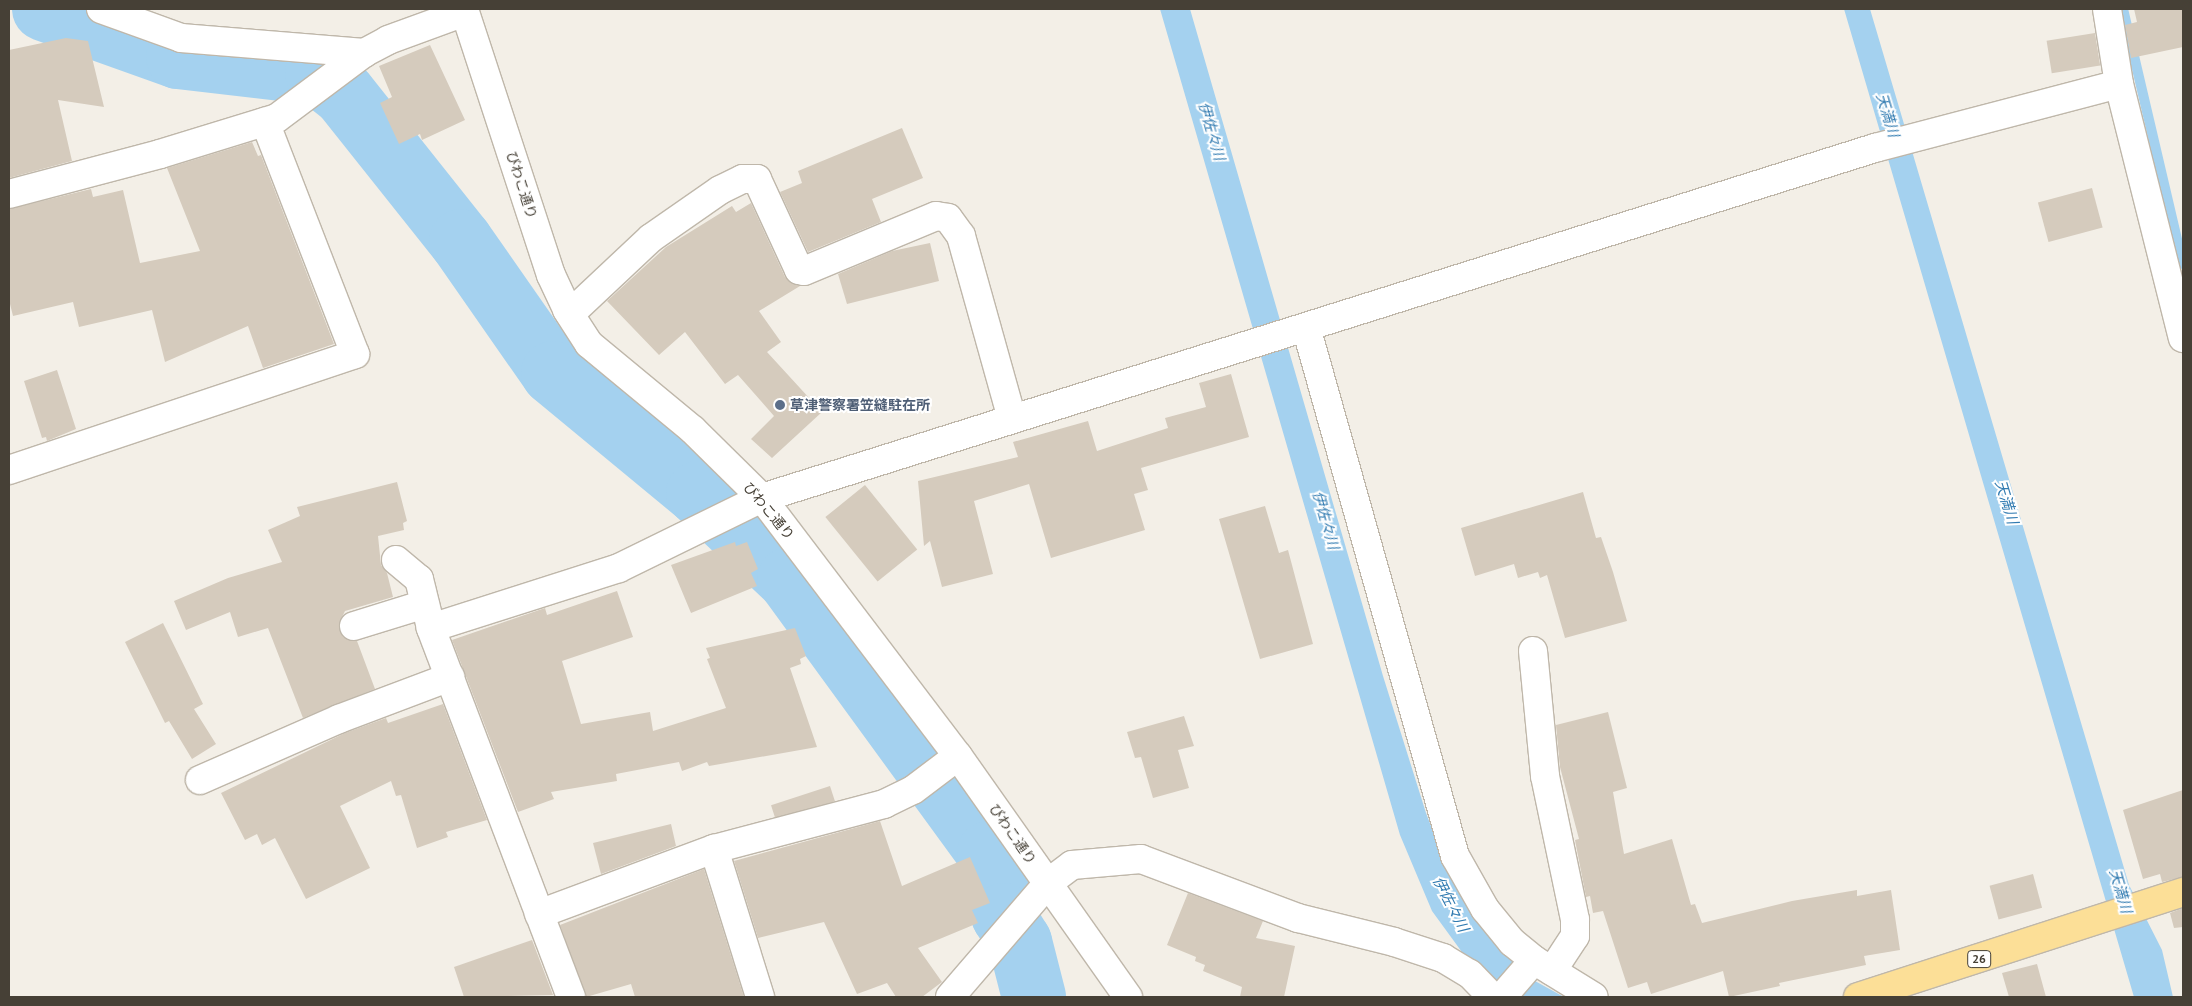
<!DOCTYPE html>
<meta charset="utf-8">
<style>
body{margin:0}
#map{position:relative;width:2192px;height:1006px;overflow:hidden;background:#f3efe7;font-family:"PT Sans","Noto Sans JP",sans-serif}
div>[style]{position:absolute}
.water>*{inset:0;background:#a4d1ef}
.stream>*{height:10px;margin:-5px;padding:0 5px;transform-origin:5px;border-radius:5px;background:#a4d1ef}
.river>*{height:64px;margin:-32px;padding:0 32px;transform-origin:32px;border-radius:32px;background:#a4d1ef}
.building>*{inset:0;background:#d5cbbd;transform-origin:0 0}
.roads{filter:drop-shadow(1px 0 #bfb7aa) drop-shadow(-1px 0 #bfb7aa) drop-shadow(0 1px #bfb7aa) drop-shadow(0 -1px #bfb7aa)}
.minor>*{height:28px;margin:-14px;padding:0 14px;transform-origin:14px;border-radius:14px;background:#fff}
.major>*{height:28px;margin:-14px;padding:0 14px;transform-origin:14px;border-radius:14px;background:#fcdf97}
.dots>*{width:14px;height:14px;translate:-50% -50%;box-sizing:border-box;border:2px solid #fff;border-radius:50%}
span{translate:-50% -50%;white-space:nowrap;text-align:center;line-height:1.15;-webkit-text-stroke:4px #fff;paint-order:stroke}
.shield-label span{padding:1px 4px;background:#fff;border:1px solid;border-radius:4px;-webkit-text-stroke-width:0}
.shield-label{font-size:12px;color:#464036;font-weight:700}
.street-label{font-size:14px;color:#464036}
.service-label{font-size:14px;color:#4e5e75;font-weight:700}
.left{translate:0 -50%;text-align:left}
.water-label{font-size:15px;color:#317bb1;font-style:italic}
.frame{position:absolute;inset:0;border:10px solid #464036;pointer-events:none}
</style>
<div id="map">
<div class="water">
<i style="clip-path:polygon(1160px 9px,1190px 9px,1383px 676px,1426px 813px,1449px 873px,1470px 910px,1496px 944px,1535px 981px,1564px 997px,1506px 997px,1467px 959px,1432px 911px,1400px 835px)"></i>
<i style="clip-path:polygon(1844px 9px,1870px 9px,2129px 885px,2162px 950px,2173px 997px,2134px 997px)"></i>
</div>
<div class="stream">
<i style="left:2123px;top:9px;width:262px;rotate:76.8deg"></i>
</div>
<div class="river">
<i style="left:44px;top:9px;width:142px;rotate:19.7deg"></i>
<i style="left:178px;top:57px;width:140px;rotate:6.6deg"></i>
<i style="left:317px;top:73px;width:34px;rotate:38deg"></i>
<i style="left:344px;top:94px;width:188px;rotate:51.5deg"></i>
<i style="left:461px;top:241px;width:161px;rotate:55.1deg"></i>
<i style="left:553px;top:373px;width:188px;rotate:39.6deg"></i>
<i style="left:698px;top:493px;width:125px;rotate:43.4deg"></i>
<i style="left:789px;top:579px;width:339px;rotate:53.9deg"></i>
<i style="left:989px;top:853px;width:64px;rotate:77.3deg"></i>
<i style="left:1003px;top:915px;width:32px;rotate:58deg"></i>
<i style="left:1020px;top:942px;width:57px;rotate:75.7deg"></i>
</div>
<div class="building">
<i style="clip-path:polygon(2134px 9px,2183px 9px,2183px 47px,2131px 58px,2125px 25px,2137px 22px)"></i>
<i style="left:2095px;top:33px;width:33px;height:49px;rotate:81deg"></i>
<i style="clip-path:polygon(66px 38px,88px 41px,104px 107px,58px 100px,72px 161px,9px 178px,9px 50px)"></i>
<i style="clip-path:polygon(430px 45px,465px 120px,422px 140px,420px 134px,399px 144px,380px 103px,392px 97px,379px 66px)"></i>
<i style="clip-path:polygon(902px 128px,923px 178px,872px 199px,881px 222px,808px 252px,780px 192px,802px 183px,798px 171px)"></i>
<i style="clip-path:polygon(252px 142px,258px 156px,261px 155px,334px 344px,263px 368px,248px 326px,165px 362px,152px 310px,79px 327px,73px 302px,13px 316px,9px 300px,9px 209px,91px 189px,93px 197px,123px 190px,140px 263px,200px 251px,167px 168px)"></i>
<i style="left:2092px;top:188px;width:41px;height:56px;rotate:75deg"></i>
<i style="clip-path:polygon(751px 203px,785px 277px,800px 286px,759px 311px,781px 342px,767px 352px,822px 412px,772px 458px,751px 439px,774px 416px,738px 375px,725px 384px,685px 332px,659px 355px,607px 301px,666px 247px,732px 206px,736px 212px)"></i>
<i style="clip-path:polygon(930px 243px,939px 281px,847px 304px,838px 274px,892px 251px)"></i>
<i style="clip-path:polygon(57px 370px,76px 429px,47px 441px,46px 437px,42px 438px,24px 381px)"></i>
<i style="clip-path:polygon(1231px 374px,1249px 437px,1141px 468px,1148px 490px,1134px 494px,1145px 530px,1051px 558px,1029px 484px,974px 501px,993px 574px,942px 587px,930px 541px,924px 546px,918px 481px,1018px 457px,1013px 442px,1088px 421px,1097px 451px,1168px 428px,1165px 418px,1206px 407px,1199px 383px)"></i>
<i style="clip-path:polygon(397px 482px,407px 521px,403px 523px,404px 530px,378px 536px,381px 565px,387px 573px,393px 597px,345px 611px,339px 623px,343px 637px,357px 641px,375px 689px,303px 718px,268px 628px,238px 637px,230px 612px,186px 630px,174px 601px,228px 578px,282px 562px,268px 530px,300px 516px,297px 507px)"></i>
<i style="left:865px;top:485px;width:83px;height:51px;rotate:51deg"></i>
<i style="clip-path:polygon(1583px 492px,1596px 538px,1601px 537px,1613px 572px,1627px 621px,1565px 638px,1547px 575px,1540px 578px,1538px 572px,1518px 578px,1514px 564px,1475px 576px,1461px 528px)"></i>
<i style="clip-path:polygon(1265px 506px,1279px 553px,1288px 550px,1313px 644px,1260px 659px,1219px 519px)"></i>
<i style="clip-path:polygon(735px 542px,736px 546px,747px 542px,758px 569px,751px 573px,757px 586px,691px 613px,671px 565px)"></i>
<i style="clip-path:polygon(617px 591px,633px 637px,562px 661px,581px 724px,650px 712px,653px 731px,726px 708px,707px 659px,710px 658px,706px 648px,795px 628px,806px 656px,800px 659px,801px 664px,790px 668px,817px 747px,709px 766px,707px 762px,682px 771px,679px 762px,616px 774px,617px 781px,551px 792px,554px 799px,518px 812px,452px 640px,545px 608px,547px 615px)"></i>
<i style="clip-path:polygon(163px 623px,203px 704px,194px 709px,216px 744px,192px 759px,169px 721px,165px 723px,125px 642px)"></i>
<i style="clip-path:polygon(443px 704px,487px 820px,446px 832px,448px 837px,417px 848px,401px 795px,396px 796px,391px 781px,340px 806px,370px 868px,306px 899px,275px 838px,262px 845px,257px 834px,245px 840px,221px 793px,345px 733px,386px 718px,388px 723px)"></i>
<i style="clip-path:polygon(1608px 712px,1627px 788px,1613px 792px,1624px 854px,1672px 839px,1691px 905px,1695px 904px,1702px 923px,1792px 901px,1857px 890px,1857px 896px,1891px 890px,1900px 950px,1864px 956px,1866px 965px,1779px 983px,1780px 986px,1729px 997px,1723px 971px,1651px 994px,1647px 982px,1628px 988px,1603px 911px,1593px 913px,1590px 896px,1586px 897px,1575px 840px,1579px 839px,1560px 767px,1556px 725px)"></i>
<i style="clip-path:polygon(1184px 716px,1194px 746px,1178px 750px,1189px 788px,1153px 798px,1141px 757px,1135px 758px,1127px 732px)"></i>
<i style="left:830px;top:786px;width:16px;height:62px;rotate:72deg"></i>
<i style="clip-path:polygon(2183px 790px,2183px 877px,2162px 882px,2160px 874px,2143px 879px,2123px 810px)"></i>
<i style="clip-path:polygon(880px 821px,902px 886px,970px 857px,990px 903px,972px 910px,978px 923px,918px 948px,942px 982px,922px 997px,896px 997px,887px 983px,857px 994px,824px 922px,758px 938px,734px 861px)"></i>
<i style="clip-path:polygon(671px 824px,676px 846px,601px 874px,593px 843px)"></i>
<i style="clip-path:polygon(704px 869px,744px 997px,635px 997px,631px 984px,586px 997px,560px 925px)"></i>
<i style="left:2033px;top:874px;width:35px;height:45px;rotate:75deg"></i>
<i style="clip-path:polygon(1188px 893px,1263px 921px,1256px 938px,1295px 946px,1284px 997px,1240px 997px,1242px 987px,1203px 971px,1205px 965px,1195px 961px,1196px 957px,1167px 945px)"></i>
<i style="clip-path:polygon(2183px 908px,2183px 927px,2174px 928px,2170px 913px)"></i>
<i style="clip-path:polygon(532px 940px,553px 995px,464px 997px,454px 967px)"></i>
<i style="clip-path:polygon(2037px 964px,2046px 997px,2009px 997px,2002px 973px)"></i>
</div>
<div class="roads">
<div class="minor">
<i style="left:101px;top:9px;width:85px;rotate:19.9deg"></i>
<i style="left:181px;top:38px;width:184px;rotate:4.7deg"></i>
<i style="left:464px;top:9px;width:280px;rotate:71.9deg"></i>
<i style="left:551px;top:275px;width:38px;rotate:65deg"></i>
<i style="left:567px;top:310px;width:40px;rotate:57.1deg"></i>
<i style="left:589px;top:344px;width:135px;rotate:39.6deg"></i>
<i style="left:693px;top:430px;width:97px;rotate:44.6deg"></i>
<i style="left:762px;top:498px;width:324px;rotate:52.8deg"></i>
<i style="left:958px;top:756px;width:295px;rotate:54.8deg"></i>
<i style="left:2107px;top:9px;width:76px;rotate:80.9deg"></i>
<i style="left:2119px;top:84px;width:262px;rotate:75.9deg"></i>
<i style="left:9px;top:194px;width:156px;rotate:-14.8deg"></i>
<i style="left:160px;top:154px;width:122px;rotate:-17.1deg"></i>
<i style="left:277px;top:118px;width:109px;rotate:-36.8deg"></i>
<i style="left:364px;top:53px;width:27px;rotate:-28deg"></i>
<i style="left:388px;top:40px;width:82px;rotate:-20deg"></i>
<i style="left:570px;top:314px;width:111px;rotate:-43.2deg"></i>
<i style="left:651px;top:238px;width:84px;rotate:-34.8deg"></i>
<i style="left:720px;top:190px;width:25px;rotate:-26deg"></i>
<i style="left:743px;top:179px;width:14px"></i>
<i style="left:757px;top:179px;width:100px;rotate:65.2deg"></i>
<i style="left:799px;top:270px;width:5px;rotate:11deg"></i>
<i style="left:804px;top:271px;width:143px;rotate:-22.6deg"></i>
<i style="left:936px;top:216px;width:12px;rotate:9deg"></i>
<i style="left:948px;top:218px;width:22px;rotate:54deg"></i>
<i style="left:961px;top:236px;width:190px;rotate:74.4deg"></i>
<i style="left:1306px;top:327px;width:550px;rotate:74.27deg"></i>
<i style="left:1455px;top:856px;width:61px;rotate:60.5deg"></i>
<i style="left:1485px;top:909px;width:43px;rotate:50.7deg"></i>
<i style="left:1512px;top:942px;width:28px;rotate:39deg"></i>
<i style="left:1534px;top:960px;width:70px;rotate:31.7deg"></i>
<i style="left:9px;top:470px;width:365px;rotate:-18.5deg"></i>
<i style="left:355px;top:354px;width:249px;rotate:-111.2deg"></i>
<i style="left:396px;top:560px;width:30px;rotate:40deg"></i>
<i style="left:419px;top:579px;width:50px;rotate:76.2deg"></i>
<i style="left:354px;top:626px;width:74px;rotate:-17.2deg"></i>
<i style="left:1533px;top:651px;width:126px;rotate:84.5deg"></i>
<i style="left:1545px;top:776px;width:147px;rotate:78.2deg"></i>
<i style="left:1575px;top:920px;width:16px;rotate:90deg"></i>
<i style="left:1575px;top:936px;width:42px;rotate:123.3deg"></i>
<i style="left:200px;top:780px;width:152px;rotate:-23.7deg"></i>
<i style="left:339px;top:719px;width:119px;rotate:-20.7deg"></i>
<i style="left:714px;top:849px;width:155px;rotate:72.7deg"></i>
<i style="left:539px;top:914px;width:187px;rotate:-20.4deg"></i>
<i style="left:714px;top:849px;width:176px;rotate:-14.8deg"></i>
<i style="left:884px;top:804px;width:32px;rotate:-26deg"></i>
<i style="left:913px;top:790px;width:56px;rotate:-37.1deg"></i>
<i style="left:571px;top:997px;width:395px;rotate:-110.8deg"></i>
<i style="left:431px;top:628px;width:197px;rotate:-17.7deg"></i>
<i style="left:619px;top:568px;width:159px;rotate:-26.1deg"></i>
<i style="left:762px;top:498px;width:1167px;rotate:-17.46deg"></i>
<i style="left:1875px;top:148px;width:252px;rotate:-14.7deg"></i>
<i style="left:950px;top:997px;width:150px;rotate:-49.3deg"></i>
<i style="left:1048px;top:883px;width:30px;rotate:-37deg"></i>
<i style="left:1072px;top:865px;width:69px;rotate:-5deg"></i>
<i style="left:1141px;top:859px;width:168px;rotate:20.6deg"></i>
<i style="left:1298px;top:918px;width:99px;rotate:14deg"></i>
<i style="left:1394px;top:942px;width:52px;rotate:18.1deg"></i>
<i style="left:1443px;top:958px;width:31px;rotate:31deg"></i>
<i style="left:1470px;top:974px;width:32px;rotate:46deg"></i>
<i style="left:1502px;top:997px;width:49px;rotate:-49.1deg"></i>
</div>
<div class="major">
<i style="left:1858px;top:997px;width:342px;rotate:-17.9deg"></i>
</div>
</div>
<div class="dots">
<i style="left:780px;top:405px;background:#5c6f8a"></i>
</div>
<div class="shield-label">
<span style="left:1979px;top:959px">26</span>
</div>
<div class="street-label">
<span style="left:522px;top:185px;rotate:72deg">びわこ通り</span>
<span style="left:769px;top:511px;rotate:50deg">びわこ通り</span>
<span style="left:1013px;top:834px;rotate:55deg">びわこ通り</span>
</div>
<div class="service-label">
<span class="left" style="left:790px;top:405px">草津警察署笠縫駐在所</span>
</div>
<div class="water-label">
<span style="left:1888px;top:115px;rotate:73deg">天満川</span>
<span style="left:1212px;top:131px;rotate:74deg">伊佐々川</span>
<span style="left:2007px;top:502px;rotate:73deg">天満川</span>
<span style="left:1326px;top:520px;rotate:74deg">伊佐々川</span>
<span style="left:2121px;top:891px;rotate:74deg">天満川</span>
<span style="left:1451px;top:904px;rotate:63deg">伊佐々川</span>
</div>
<div class="frame"></div>
</div>
